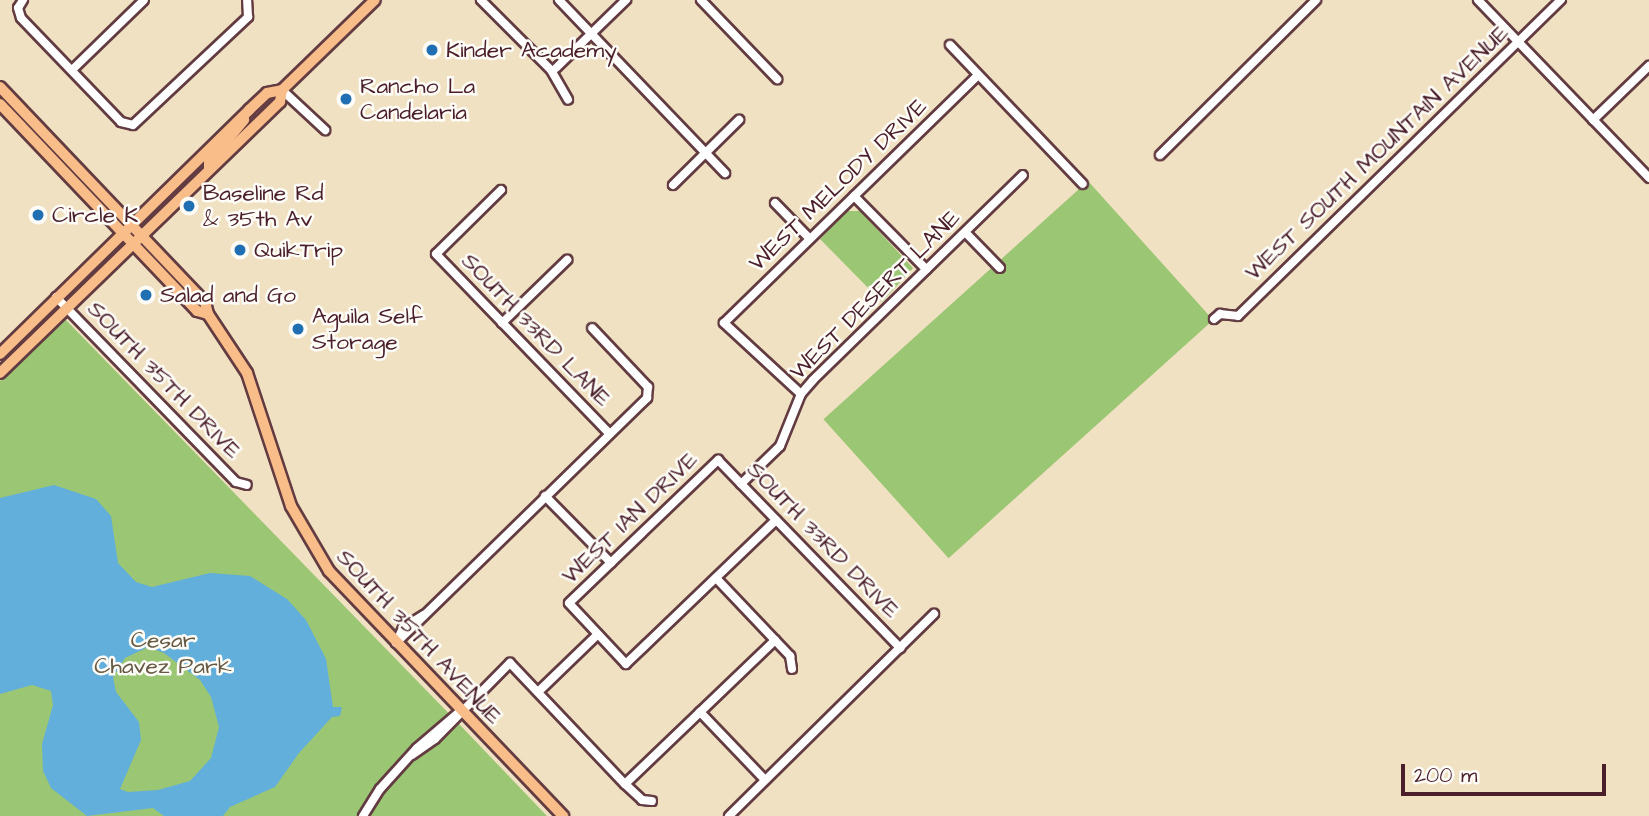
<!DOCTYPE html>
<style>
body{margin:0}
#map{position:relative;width:1649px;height:816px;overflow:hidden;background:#f1e1c3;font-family:"Architects Daughter",sans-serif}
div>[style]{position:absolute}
.green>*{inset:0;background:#9bc673;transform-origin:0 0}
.water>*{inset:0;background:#63afdc}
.roads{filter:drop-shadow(2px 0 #633c42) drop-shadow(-2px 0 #633c42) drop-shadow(0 2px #633c42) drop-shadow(0 -2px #633c42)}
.minor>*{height:8px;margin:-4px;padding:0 4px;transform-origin:4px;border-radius:4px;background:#fff}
.major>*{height:10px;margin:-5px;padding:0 5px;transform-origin:5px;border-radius:5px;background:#f8bd89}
.dots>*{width:19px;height:19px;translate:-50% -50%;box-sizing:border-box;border:4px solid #fdfcf7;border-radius:50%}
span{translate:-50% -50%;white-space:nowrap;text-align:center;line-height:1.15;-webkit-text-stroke:5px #fdfcf7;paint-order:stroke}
.poi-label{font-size:23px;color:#4a1f2b}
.left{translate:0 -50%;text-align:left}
.street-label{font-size:23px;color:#4a1f2b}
.park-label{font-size:23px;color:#665944}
.scale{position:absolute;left:1401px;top:764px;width:205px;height:32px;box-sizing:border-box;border:4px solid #4a1f2b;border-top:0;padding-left:9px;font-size:21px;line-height:24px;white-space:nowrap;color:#4a1f2b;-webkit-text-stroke:5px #fdfcf7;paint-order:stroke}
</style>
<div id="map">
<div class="green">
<i style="left:1088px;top:181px;width:187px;height:356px;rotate:48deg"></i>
<i style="clip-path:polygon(847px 211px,860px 211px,913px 268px,882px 302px,820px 239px)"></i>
<i style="clip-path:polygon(64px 318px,460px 725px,547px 816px,0 816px,0 381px)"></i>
</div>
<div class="water">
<i style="clip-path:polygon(evenodd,54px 485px,96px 499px,111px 516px,118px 563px,136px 582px,152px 587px,210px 573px,250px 576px,287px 599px,306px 620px,326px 659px,333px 707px,342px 707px,340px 716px,332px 717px,299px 753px,275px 787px,230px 807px,223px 816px,164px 816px,153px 808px,87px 816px,51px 788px,43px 771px,42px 744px,53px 705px,51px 691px,32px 685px,0 694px,0 498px,54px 485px,148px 647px,164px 653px,200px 680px,211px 697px,219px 727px,211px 758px,190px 781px,158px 790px,128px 792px,120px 789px,141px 740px,139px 722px,116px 692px,113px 677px,125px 658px,148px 647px)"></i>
</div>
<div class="roads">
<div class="minor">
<i style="left:23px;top:0;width:9px;rotate:122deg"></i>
<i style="left:18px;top:8px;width:10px;rotate:73deg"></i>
<i style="left:21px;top:18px;width:144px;rotate:46.1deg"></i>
<i style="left:121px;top:122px;width:12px;rotate:14deg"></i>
<i style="left:133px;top:125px;width:158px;rotate:-43.2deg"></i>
<i style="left:248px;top:17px;width:17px;rotate:-93deg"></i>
<i style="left:481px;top:0;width:99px;rotate:45deg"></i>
<i style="left:551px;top:70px;width:34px;rotate:60deg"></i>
<i style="left:559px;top:0;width:240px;rotate:46.2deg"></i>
<i style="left:701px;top:0;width:110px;rotate:46.1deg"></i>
<i style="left:1478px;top:0;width:247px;rotate:46.1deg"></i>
<i style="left:950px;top:45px;width:192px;rotate:46.3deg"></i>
<i style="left:556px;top:68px;width:98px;rotate:-44.2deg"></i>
<i style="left:72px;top:70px;width:100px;rotate:-44.2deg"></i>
<i style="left:282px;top:90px;width:59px;rotate:42.9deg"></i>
<i style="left:1593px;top:120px;width:78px;rotate:-44deg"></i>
<i style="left:1160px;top:155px;width:220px;rotate:-44.8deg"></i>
<i style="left:673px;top:185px;width:93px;rotate:-44.6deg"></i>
<i style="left:501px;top:190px;width:91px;rotate:135.4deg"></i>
<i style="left:436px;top:254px;width:249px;rotate:46deg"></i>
<i style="left:854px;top:196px;width:103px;rotate:45.4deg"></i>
<i style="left:775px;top:203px;width:50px;rotate:45.8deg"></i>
<i style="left:965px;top:232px;width:50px;rotate:45.8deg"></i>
<i style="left:56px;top:297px;width:258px;rotate:45.8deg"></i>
<i style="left:236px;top:482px;width:11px;rotate:15deg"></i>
<i style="left:1214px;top:319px;width:8px;rotate:-40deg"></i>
<i style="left:1220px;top:314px;width:18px;rotate:6deg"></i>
<i style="left:1238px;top:316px;width:452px;rotate:-44.4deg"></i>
<i style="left:502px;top:323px;width:91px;rotate:-44.1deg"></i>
<i style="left:801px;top:394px;width:105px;rotate:-137.3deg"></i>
<i style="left:724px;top:323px;width:355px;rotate:-44.3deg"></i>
<i style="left:741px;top:484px;width:54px;rotate:-44.3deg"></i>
<i style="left:780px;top:446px;width:56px;rotate:-68deg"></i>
<i style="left:801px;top:394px;width:18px;rotate:-49deg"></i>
<i style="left:813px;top:380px;width:293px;rotate:-44.3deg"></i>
<i style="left:545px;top:496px;width:94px;rotate:45.4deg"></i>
<i style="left:776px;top:520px;width:208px;rotate:136.2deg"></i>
<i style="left:626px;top:664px;width:83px;rotate:-133.1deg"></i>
<i style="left:569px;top:603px;width:207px;rotate:-43.8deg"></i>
<i style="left:718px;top:460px;width:262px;rotate:45.9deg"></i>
<i style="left:716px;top:578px;width:108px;rotate:46.5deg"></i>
<i style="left:790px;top:656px;width:13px;rotate:81deg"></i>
<i style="left:396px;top:643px;width:351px;rotate:-44.3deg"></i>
<i style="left:647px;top:398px;width:11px;rotate:-85deg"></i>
<i style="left:648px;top:387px;width:81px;rotate:-133.5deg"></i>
<i style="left:396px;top:643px;width:17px;rotate:-65deg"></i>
<i style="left:403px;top:628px;width:25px;rotate:-32deg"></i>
<i style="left:538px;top:692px;width:83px;rotate:-44deg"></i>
<i style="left:700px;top:712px;width:94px;rotate:46.3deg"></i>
<i style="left:412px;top:755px;width:28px;rotate:-35deg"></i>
<i style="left:435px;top:739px;width:107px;rotate:-45.4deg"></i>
<i style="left:510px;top:663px;width:167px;rotate:46.5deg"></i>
<i style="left:625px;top:784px;width:23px;rotate:43deg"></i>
<i style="left:642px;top:800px;width:10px;rotate:6deg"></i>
<i style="left:625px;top:784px;width:208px;rotate:-43.8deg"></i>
<i style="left:363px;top:816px;width:32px;rotate:-58deg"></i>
<i style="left:380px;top:789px;width:55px;rotate:-47.9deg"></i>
<i style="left:417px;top:748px;width:54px;rotate:-40.5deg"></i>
<i style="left:729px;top:816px;width:288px;rotate:-44.6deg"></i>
</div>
<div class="major">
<i style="left:0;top:87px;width:297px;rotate:46.4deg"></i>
<i style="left:205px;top:302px;width:12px;rotate:76deg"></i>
<i style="left:208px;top:314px;width:71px;rotate:56.5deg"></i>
<i style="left:247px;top:373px;width:140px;rotate:71.7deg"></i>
<i style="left:291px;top:506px;width:75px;rotate:59.7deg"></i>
<i style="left:329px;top:571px;width:339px;rotate:46.3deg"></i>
<i style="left:0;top:104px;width:286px;rotate:46.4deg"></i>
<i style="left:197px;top:311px;width:11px;rotate:15deg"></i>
<i style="left:209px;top:169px;width:7px;rotate:-90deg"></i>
<i style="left:209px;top:162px;width:55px;rotate:-50.2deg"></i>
<i style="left:0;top:354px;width:349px;rotate:-44.4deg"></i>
<i style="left:249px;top:110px;width:25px;rotate:-43deg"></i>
<i style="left:267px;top:93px;width:15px;rotate:-11deg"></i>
<i style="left:282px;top:90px;width:129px;rotate:-44.1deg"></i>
<i style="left:0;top:373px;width:390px;rotate:-44.1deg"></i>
<i style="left:280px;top:102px;width:12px;rotate:-81deg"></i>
</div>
</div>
<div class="dots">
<i style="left:432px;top:50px;background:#1f6fb2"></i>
<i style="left:346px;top:99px;background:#1f6fb2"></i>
<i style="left:189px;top:206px;background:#1f6fb2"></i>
<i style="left:38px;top:215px;background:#1f6fb2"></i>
<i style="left:240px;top:250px;background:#1f6fb2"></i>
<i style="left:146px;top:295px;background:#1f6fb2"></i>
<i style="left:298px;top:329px;background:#1f6fb2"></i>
</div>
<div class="poi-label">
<span class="left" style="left:446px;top:50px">Kinder Academy</span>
<span class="left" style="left:360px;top:99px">Rancho La<br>Candelaria</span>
<span class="left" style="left:203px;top:206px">Baseline Rd<br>&amp; 35th Av</span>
<span class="left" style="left:52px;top:215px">Circle K</span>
<span class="left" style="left:254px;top:250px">QuikTrip</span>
<span class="left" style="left:160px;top:295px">Salad and Go</span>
<span class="left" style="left:312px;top:329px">Aguila Self<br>Storage</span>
</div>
<div class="street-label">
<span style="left:1377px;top:153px;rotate:-44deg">WEST SOUTH MOUNTAIN AVENUE</span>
<span style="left:838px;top:185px;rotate:-44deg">WEST MELODY DRIVE</span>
<span style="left:875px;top:295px;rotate:-45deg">WEST DESERT LANE</span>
<span style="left:536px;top:330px;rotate:46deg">SOUTH 33RD LANE</span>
<span style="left:164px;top:380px;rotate:46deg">SOUTH 35TH DRIVE</span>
<span style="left:630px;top:518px;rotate:-44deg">WEST IAN DRIVE</span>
<span style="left:823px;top:540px;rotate:46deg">SOUTH 33RD DRIVE</span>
<span style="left:419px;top:637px;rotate:47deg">SOUTH 35TH AVENUE</span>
</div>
<div class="park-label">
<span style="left:163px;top:653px">Cesar<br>Chavez Park</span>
</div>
<div class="scale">200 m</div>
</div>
